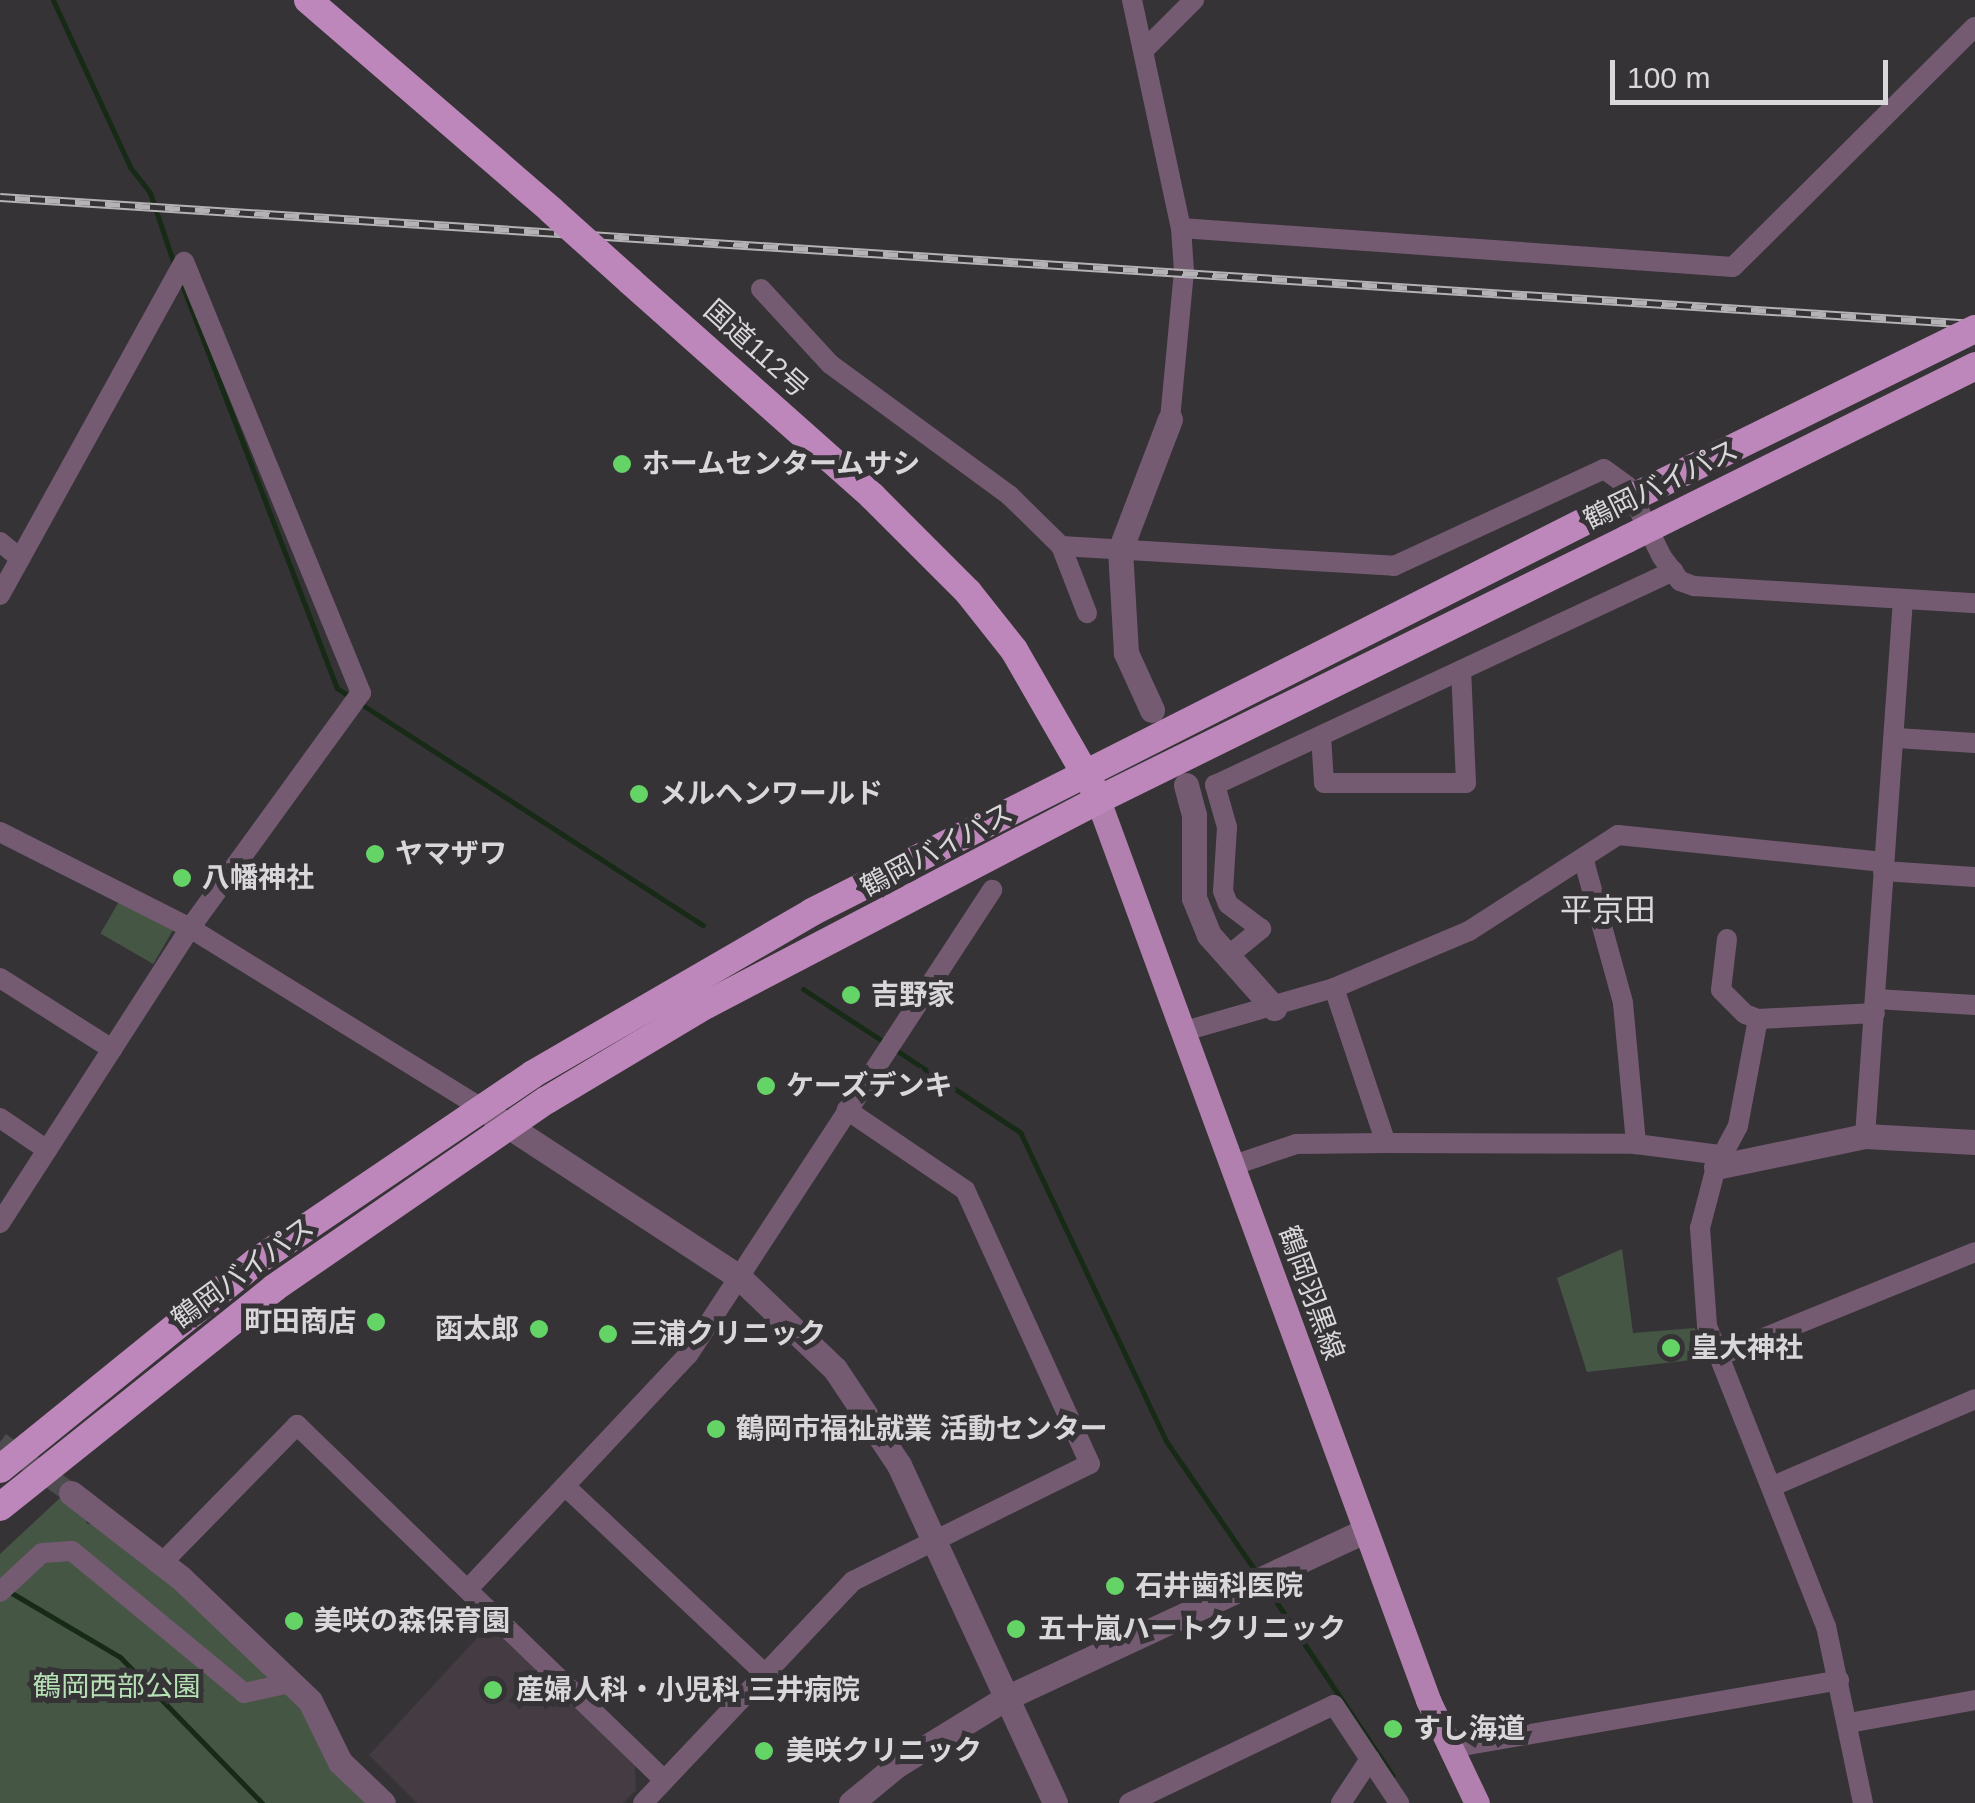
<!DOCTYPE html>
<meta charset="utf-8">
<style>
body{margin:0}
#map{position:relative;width:1975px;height:1803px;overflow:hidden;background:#363336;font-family:Helvetica,"Noto Sans JP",sans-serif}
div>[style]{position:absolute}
.built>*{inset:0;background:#443b43}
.green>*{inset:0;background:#465645;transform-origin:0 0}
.stream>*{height:5px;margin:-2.5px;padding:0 2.5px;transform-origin:2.5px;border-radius:2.5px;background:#162a16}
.minor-tunnel>*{height:20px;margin-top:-10px;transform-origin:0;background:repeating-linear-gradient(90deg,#4e4c4e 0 20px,transparent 0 30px)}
.minor>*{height:20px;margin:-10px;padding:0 10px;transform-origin:10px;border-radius:10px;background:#745b72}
.tertiary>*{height:25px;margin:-12.5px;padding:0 12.5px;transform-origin:12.5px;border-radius:12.5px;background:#745b72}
.primary>*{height:25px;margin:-12.5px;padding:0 12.5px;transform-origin:12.5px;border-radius:12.5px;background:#b280af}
.trunk>*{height:28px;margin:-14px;padding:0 14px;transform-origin:14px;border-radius:14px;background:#be87bb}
.rail>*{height:9px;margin-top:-4.5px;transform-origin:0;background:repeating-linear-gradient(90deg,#363336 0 15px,#b4b2b4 0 30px);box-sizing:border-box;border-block:2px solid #b4b2b4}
.trunk-bridge>*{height:28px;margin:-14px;padding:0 14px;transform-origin:14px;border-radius:14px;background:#be87bb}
.dots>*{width:28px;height:28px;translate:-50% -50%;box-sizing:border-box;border:5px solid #363336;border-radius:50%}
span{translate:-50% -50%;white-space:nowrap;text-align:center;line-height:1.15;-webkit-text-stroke:10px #363336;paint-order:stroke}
.street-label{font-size:28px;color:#d9d7d9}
.poi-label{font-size:28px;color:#d9d7d9;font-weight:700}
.left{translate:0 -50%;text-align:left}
.right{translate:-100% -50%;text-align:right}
.park-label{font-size:28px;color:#b5e0b4}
.quarter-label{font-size:32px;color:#d9d7d9}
.scale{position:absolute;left:1610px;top:60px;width:278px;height:45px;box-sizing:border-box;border:5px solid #d9d7d9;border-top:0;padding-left:12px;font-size:30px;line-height:35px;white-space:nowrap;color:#d9d7d9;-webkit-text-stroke:8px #363336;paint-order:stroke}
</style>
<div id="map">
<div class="built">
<i style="clip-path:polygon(489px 1625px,635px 1766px,636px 1790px,623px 1803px,417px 1803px,369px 1755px)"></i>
</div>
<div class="green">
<i style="left:121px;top:898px;width:61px;height:41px;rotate:30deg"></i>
<i style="clip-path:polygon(1622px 1249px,1633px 1333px,1695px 1328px,1701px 1359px,1587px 1372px,1557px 1278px)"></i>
<i style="clip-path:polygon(60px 1498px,89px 1514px,86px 1523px,111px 1530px,297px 1696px,370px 1803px,0 1803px,0 1554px)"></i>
</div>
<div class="stream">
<i style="left:53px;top:0;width:184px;rotate:65.2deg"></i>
<i style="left:130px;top:167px;width:33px;rotate:52deg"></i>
<i style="left:150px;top:193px;width:78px;rotate:71.3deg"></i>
<i style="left:181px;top:282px;width:435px;rotate:69deg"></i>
<i style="left:337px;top:688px;width:18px;rotate:34deg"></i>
<i style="left:361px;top:704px;width:407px;rotate:32.9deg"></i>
<i style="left:803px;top:989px;width:100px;rotate:33.2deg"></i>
<i style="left:896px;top:1050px;width:149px;rotate:33.5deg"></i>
<i style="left:1020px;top:1132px;width:342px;rotate:64.7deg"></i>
<i style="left:1166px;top:1441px;width:159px;rotate:55.5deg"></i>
<i style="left:1265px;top:1585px;width:229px;rotate:56.2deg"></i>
<i style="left:10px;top:1592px;width:128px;rotate:30.6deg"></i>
<i style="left:120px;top:1657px;width:204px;rotate:45.8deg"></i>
</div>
<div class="minor-tunnel">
<i style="left:0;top:1442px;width:87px;rotate:35.7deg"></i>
</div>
<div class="minor">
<i style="left:1132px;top:0;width:233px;rotate:77.9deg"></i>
<i style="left:1181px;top:228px;width:43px;rotate:86deg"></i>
<i style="left:1184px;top:271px;width:149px;rotate:95.4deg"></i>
<i style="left:1144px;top:50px;width:71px;rotate:-45deg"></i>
<i style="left:1181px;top:228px;width:553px;rotate:4.04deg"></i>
<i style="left:1733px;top:267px;width:341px;rotate:-44.8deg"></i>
<i style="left:761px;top:289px;width:102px;rotate:47.4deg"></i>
<i style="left:830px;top:364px;width:222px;rotate:36.2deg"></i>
<i style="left:1009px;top:495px;width:73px;rotate:44.4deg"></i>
<i style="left:1061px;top:546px;width:334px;rotate:3.4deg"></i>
<i style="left:1394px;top:566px;width:231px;rotate:-24.8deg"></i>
<i style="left:1604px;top:469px;width:29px;rotate:36deg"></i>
<i style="left:1627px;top:486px;width:79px;rotate:63.8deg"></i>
<i style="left:1662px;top:557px;width:30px;rotate:53deg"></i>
<i style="left:1680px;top:581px;width:15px;rotate:20deg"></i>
<i style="left:1694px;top:586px;width:282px;rotate:3.5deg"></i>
<i style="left:0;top:542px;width:26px;rotate:39deg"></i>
<i style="left:1061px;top:546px;width:72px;rotate:68.8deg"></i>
<i style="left:0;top:595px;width:380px;rotate:-61.1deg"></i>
<i style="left:1321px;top:736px;width:47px;rotate:86.3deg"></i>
<i style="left:1324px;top:783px;width:142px"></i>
<i style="left:1466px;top:783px;width:113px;rotate:-92.5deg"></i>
<i style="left:1897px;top:738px;width:78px;rotate:3.7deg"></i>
<i style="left:0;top:832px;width:213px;rotate:26.8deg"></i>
<i style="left:190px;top:928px;width:342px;rotate:31.7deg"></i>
<i style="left:1584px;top:861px;width:147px;rotate:74.6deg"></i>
<i style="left:1623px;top:1003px;width:142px;rotate:84.7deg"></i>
<i style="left:1883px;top:871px;width:92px;rotate:3.7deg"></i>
<i style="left:1727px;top:939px;width:51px;rotate:96.7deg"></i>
<i style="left:1721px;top:990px;width:34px;rotate:45deg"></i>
<i style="left:1745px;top:1014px;width:14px;rotate:21deg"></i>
<i style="left:1758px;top:1019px;width:117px;rotate:-2.9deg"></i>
<i style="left:1228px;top:956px;width:43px;rotate:-39.3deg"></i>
<i style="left:1261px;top:929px;width:41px;rotate:-142.9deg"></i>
<i style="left:1228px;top:904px;width:14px;rotate:-111deg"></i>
<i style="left:1223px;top:891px;width:64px;rotate:-86.4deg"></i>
<i style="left:1227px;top:827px;width:44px;rotate:-105.9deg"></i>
<i style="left:1215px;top:785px;width:506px;rotate:-25.04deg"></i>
<i style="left:0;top:978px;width:133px;rotate:32.4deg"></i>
<i style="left:1334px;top:988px;width:163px;rotate:71.5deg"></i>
<i style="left:1386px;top:1143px;width:250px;rotate:0.2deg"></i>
<i style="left:1636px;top:1144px;width:86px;rotate:7.4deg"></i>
<i style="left:1876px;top:999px;width:99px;rotate:3.5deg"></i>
<i style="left:1758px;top:1019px;width:109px;rotate:100.6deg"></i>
<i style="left:1738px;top:1126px;width:47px;rotate:118.2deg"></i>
<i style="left:1716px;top:1167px;width:63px;rotate:104.7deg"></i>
<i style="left:1700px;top:1228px;width:98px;rotate:85.9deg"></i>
<i style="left:1707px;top:1326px;width:323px;rotate:68.4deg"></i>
<i style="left:1826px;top:1626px;width:181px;rotate:78.2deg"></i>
<i style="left:1185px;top:1031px;width:155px;rotate:-16.1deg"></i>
<i style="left:1334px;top:988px;width:147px;rotate:-22.9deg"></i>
<i style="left:1469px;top:931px;width:177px;rotate:-32.8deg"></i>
<i style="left:1618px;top:835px;width:267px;rotate:5.8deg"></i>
<i style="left:0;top:1118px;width:57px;rotate:34.2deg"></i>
<i style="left:1865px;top:1136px;width:538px;rotate:-85.95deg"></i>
<i style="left:1234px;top:1165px;width:65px;rotate:-18.7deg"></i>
<i style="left:1296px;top:1144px;width:90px;rotate:-0.6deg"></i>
<i style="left:0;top:1223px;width:351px;rotate:-57.2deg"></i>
<i style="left:190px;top:928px;width:291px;rotate:-54deg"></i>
<i style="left:361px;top:693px;width:466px;rotate:-112.3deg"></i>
<i style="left:1719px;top:1356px;width:276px;rotate:-22.1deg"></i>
<i style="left:565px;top:1486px;width:274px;rotate:43.2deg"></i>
<i style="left:1771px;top:1487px;width:222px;rotate:-23.3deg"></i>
<i style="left:163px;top:1562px;width:192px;rotate:-45.6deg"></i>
<i style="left:297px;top:1425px;width:511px;rotate:44.05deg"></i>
<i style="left:468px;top:1589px;width:321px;rotate:-46.8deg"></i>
<i style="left:688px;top:1355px;width:556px;rotate:-56.82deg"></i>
<i style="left:0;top:1592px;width:57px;rotate:-42.9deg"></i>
<i style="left:42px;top:1553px;width:30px;rotate:-4deg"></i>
<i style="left:72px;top:1551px;width:223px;rotate:39.5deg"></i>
<i style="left:244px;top:1693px;width:47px;rotate:-12.3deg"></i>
<i style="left:1849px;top:1723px;width:128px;rotate:-10.3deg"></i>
<i style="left:1451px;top:1748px;width:394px;rotate:-9.9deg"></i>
<i style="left:643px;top:1803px;width:306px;rotate:-46.6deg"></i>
<i style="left:853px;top:1581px;width:264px;rotate:-26.3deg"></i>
<i style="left:1090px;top:1464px;width:301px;rotate:-114.5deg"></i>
<i style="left:965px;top:1190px;width:143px;rotate:-145.9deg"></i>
<i style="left:1129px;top:1803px;width:227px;rotate:-25.6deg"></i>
<i style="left:1334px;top:1705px;width:118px;rotate:56.4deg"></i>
<i style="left:1341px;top:1803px;width:53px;rotate:-56.6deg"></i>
</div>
<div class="tertiary">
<i style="left:1152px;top:710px;width:63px;rotate:-114.5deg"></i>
<i style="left:1126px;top:653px;width:103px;rotate:-93.3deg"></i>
<i style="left:1120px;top:550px;width:140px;rotate:-69.1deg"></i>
<i style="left:1186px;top:785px;width:31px;rotate:75deg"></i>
<i style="left:1194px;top:815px;width:83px;rotate:90deg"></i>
<i style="left:1194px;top:898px;width:40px;rotate:68deg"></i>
<i style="left:1209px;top:935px;width:98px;rotate:48.3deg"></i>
<i style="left:493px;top:1116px;width:294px;rotate:33.2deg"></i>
<i style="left:739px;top:1277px;width:133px;rotate:43.8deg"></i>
<i style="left:835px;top:1369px;width:115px;rotate:56.3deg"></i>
<i style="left:899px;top:1465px;width:372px;rotate:65.2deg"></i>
<i style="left:1716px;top:1167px;width:152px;rotate:-11.8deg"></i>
<i style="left:1865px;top:1136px;width:110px;rotate:3.1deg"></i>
<i style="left:71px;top:1493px;width:139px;rotate:37.7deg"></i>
<i style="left:181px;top:1578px;width:178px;rotate:43.6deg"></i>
<i style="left:310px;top:1701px;width:68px;rotate:63.8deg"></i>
<i style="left:340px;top:1762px;width:59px;rotate:43.6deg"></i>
<i style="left:851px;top:1803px;width:60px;rotate:-39.6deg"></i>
<i style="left:897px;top:1765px;width:128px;rotate:-31.6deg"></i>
<i style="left:1006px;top:1698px;width:395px;rotate:-25deg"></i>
</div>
<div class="primary">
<i style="left:1098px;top:800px;width:959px;rotate:69.86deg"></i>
<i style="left:1428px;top:1700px;width:114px;rotate:64.6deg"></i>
</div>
<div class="trunk">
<i style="left:308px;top:0;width:321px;rotate:40.8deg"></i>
<i style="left:630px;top:281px;width:324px;rotate:41.6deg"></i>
<i style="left:872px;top:496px;width:136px;rotate:45deg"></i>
<i style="left:968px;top:592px;width:74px;rotate:51.6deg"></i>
<i style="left:1014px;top:650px;width:155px;rotate:60.1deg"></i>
<i style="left:0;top:1469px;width:331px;rotate:-39deg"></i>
<i style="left:257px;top:1261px;width:333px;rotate:-34.1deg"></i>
<i style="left:533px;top:1074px;width:323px;rotate:-30.1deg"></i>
<i style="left:812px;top:912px;width:891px;rotate:-26.82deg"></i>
<i style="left:0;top:1507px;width:351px;rotate:-38.6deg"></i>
<i style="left:274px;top:1288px;width:331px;rotate:-34.6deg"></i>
<i style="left:547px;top:1100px;width:185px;rotate:-30.9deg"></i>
<i style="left:706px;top:1005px;width:442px;rotate:-27.6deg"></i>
<i style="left:1098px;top:800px;width:590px;rotate:-26.26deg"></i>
</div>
<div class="rail">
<i style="left:0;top:197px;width:1979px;rotate:3.68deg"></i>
</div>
<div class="trunk-bridge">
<i style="left:551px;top:210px;width:106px;rotate:41.9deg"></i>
<i style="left:1607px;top:510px;width:410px;rotate:-26.2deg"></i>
<i style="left:1627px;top:539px;width:389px;rotate:-26.4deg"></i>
</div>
<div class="dots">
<i style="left:622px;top:464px;background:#65d467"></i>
<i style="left:639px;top:794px;background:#65d467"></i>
<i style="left:375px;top:854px;background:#65d467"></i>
<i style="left:182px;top:878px;background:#65d467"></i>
<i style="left:851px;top:995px;background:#65d467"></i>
<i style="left:766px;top:1086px;background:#65d467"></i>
<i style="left:376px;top:1322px;background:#65d467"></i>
<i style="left:539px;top:1329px;background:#65d467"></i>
<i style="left:608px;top:1334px;background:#65d467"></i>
<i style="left:1671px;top:1348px;background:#65d467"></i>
<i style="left:716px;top:1429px;background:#65d467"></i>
<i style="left:1115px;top:1586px;background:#65d467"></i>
<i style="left:294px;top:1621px;background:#65d467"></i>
<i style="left:1016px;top:1629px;background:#65d467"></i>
<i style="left:493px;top:1690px;background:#65d467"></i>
<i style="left:1393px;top:1729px;background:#65d467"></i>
<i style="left:764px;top:1751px;background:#65d467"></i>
</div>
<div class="street-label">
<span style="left:756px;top:349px;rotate:42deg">国道112号</span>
<span style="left:1661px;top:485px;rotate:-26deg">鶴岡バイパス</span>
<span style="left:937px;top:850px;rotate:-28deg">鶴岡バイパス</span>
<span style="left:243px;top:1273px;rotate:-36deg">鶴岡バイパス</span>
<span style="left:1311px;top:1293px;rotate:70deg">鶴岡羽黒線</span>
</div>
<div class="poi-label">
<span class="left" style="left:642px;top:464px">ホームセンタームサシ</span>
<span class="left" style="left:659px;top:794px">メルヘンワールド</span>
<span class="left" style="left:395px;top:854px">ヤマザワ</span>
<span class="left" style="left:202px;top:878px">八幡神社</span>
<span class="left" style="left:871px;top:995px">吉野家</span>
<span class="left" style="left:786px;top:1086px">ケーズデンキ</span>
<span class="right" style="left:356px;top:1322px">町田商店</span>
<span class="right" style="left:519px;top:1329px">函太郎</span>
<span class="left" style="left:630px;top:1334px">三浦クリニック</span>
<span class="left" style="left:1691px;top:1348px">皇大神社</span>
<span class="left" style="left:736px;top:1429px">鶴岡市福祉就業 活動センター</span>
<span class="left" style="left:1135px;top:1586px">石井歯科医院</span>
<span class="left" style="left:314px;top:1621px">美咲の森保育園</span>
<span class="left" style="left:1038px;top:1629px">五十嵐ハートクリニック</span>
<span class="left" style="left:516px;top:1690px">産婦人科・小児科 三井病院</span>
<span class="left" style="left:1413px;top:1729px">すし海道</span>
<span class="left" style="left:786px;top:1751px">美咲クリニック</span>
</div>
<div class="park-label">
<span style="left:117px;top:1687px">鶴岡西部公園</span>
</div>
<div class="quarter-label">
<span style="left:1608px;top:910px">平京田</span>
</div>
<div class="scale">100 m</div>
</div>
